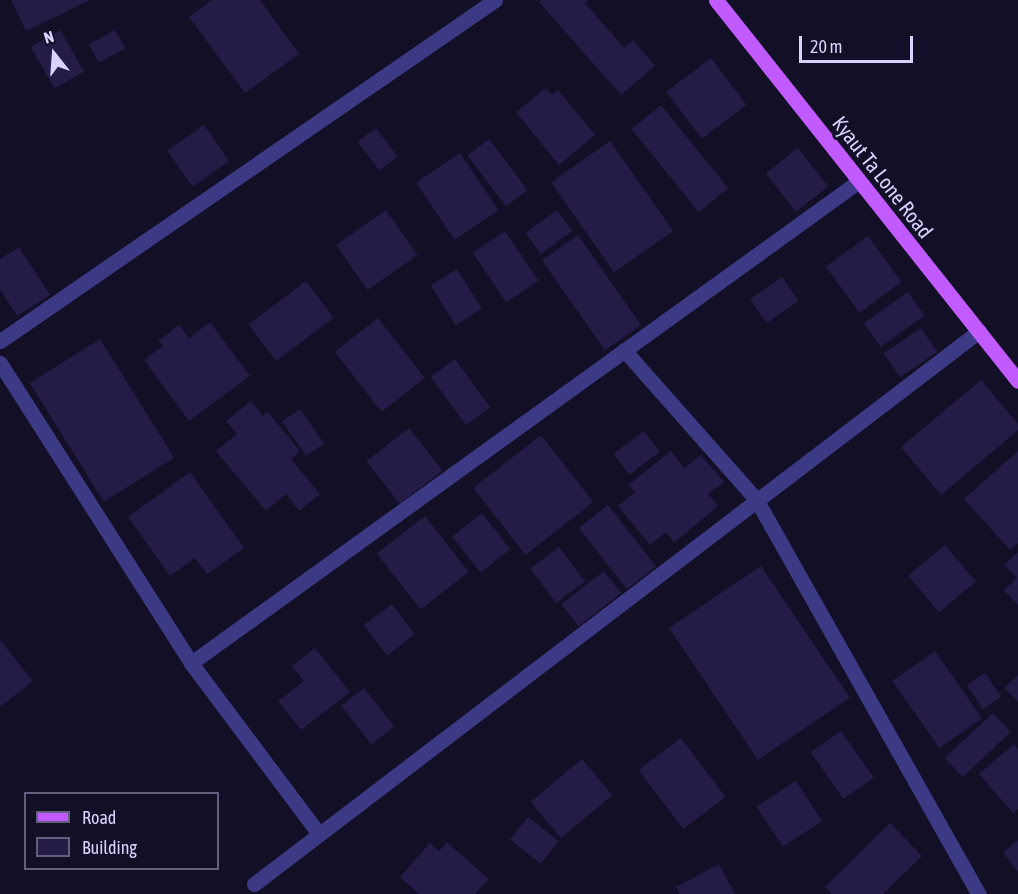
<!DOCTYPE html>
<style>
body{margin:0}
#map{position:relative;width:1018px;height:894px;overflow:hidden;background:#130f26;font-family:"Asap Condensed",sans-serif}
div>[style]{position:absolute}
.building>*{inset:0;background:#241b47;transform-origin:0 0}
.minor>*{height:15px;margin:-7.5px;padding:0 7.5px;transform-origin:7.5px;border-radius:7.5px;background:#3d3a85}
.major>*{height:15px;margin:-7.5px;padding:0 7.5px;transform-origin:7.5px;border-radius:7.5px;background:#c25bff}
span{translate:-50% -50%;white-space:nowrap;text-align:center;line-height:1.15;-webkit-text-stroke:6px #130f26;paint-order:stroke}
.street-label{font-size:21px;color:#d9d4ff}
.legend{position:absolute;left:24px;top:792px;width:195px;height:78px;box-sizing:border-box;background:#130f26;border:2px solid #625e7d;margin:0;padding:8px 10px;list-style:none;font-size:18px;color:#d9d4ff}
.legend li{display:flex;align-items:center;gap:12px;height:30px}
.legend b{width:30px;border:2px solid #625e7d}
.north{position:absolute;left:24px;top:24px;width:60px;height:60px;-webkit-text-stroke:4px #130f26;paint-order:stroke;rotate:343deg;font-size:16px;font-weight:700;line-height:24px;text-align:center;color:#d9d4ff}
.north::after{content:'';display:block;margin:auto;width:21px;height:27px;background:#d9d4ff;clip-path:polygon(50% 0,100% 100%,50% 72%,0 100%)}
.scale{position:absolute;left:799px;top:36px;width:114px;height:27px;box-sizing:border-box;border:3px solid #d9d4ff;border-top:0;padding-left:8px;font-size:18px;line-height:21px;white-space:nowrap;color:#d9d4ff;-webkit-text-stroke:4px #130f26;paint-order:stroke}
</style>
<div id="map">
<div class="building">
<i style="clip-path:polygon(11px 0,90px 0,26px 31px)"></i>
<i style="clip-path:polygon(212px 0,260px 0,299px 54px,245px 93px,189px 17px)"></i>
<i style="clip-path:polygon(541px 0,588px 0,585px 3px,624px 48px,633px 40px,655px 66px,621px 95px,539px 2px)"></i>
<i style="left:60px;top:30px;width:48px;height:34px;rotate:60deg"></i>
<i style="left:115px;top:30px;width:21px;height:30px;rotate:61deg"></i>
<i style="left:711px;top:58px;width:59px;height:56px;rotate:53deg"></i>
<i style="clip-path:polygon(546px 88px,552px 95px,558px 90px,595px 135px,559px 165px,516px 112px)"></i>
<i style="left:661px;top:105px;width:107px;height:38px;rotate:51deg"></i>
<i style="left:204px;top:125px;width:44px;height:45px;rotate:55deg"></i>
<i style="left:376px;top:128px;width:36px;height:23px;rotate:53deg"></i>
<i style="left:489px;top:139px;width:64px;height:27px;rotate:53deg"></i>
<i style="left:610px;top:141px;width:110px;height:72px;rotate:55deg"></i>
<i style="left:798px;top:148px;width:49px;height:41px;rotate:52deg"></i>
<i style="left:460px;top:153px;width:69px;height:53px;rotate:56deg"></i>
<i style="left:386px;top:210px;width:55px;height:61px;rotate:55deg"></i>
<i style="left:557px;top:210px;width:26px;height:39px;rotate:54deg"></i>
<i style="left:505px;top:231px;width:60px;height:39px;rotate:56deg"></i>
<i style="left:578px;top:235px;width:110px;height:44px;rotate:55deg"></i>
<i style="left:868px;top:236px;width:57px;height:52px;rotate:54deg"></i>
<i style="clip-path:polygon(19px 247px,50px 295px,17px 316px,0 289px,0 259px)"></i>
<i style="left:457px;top:269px;width:47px;height:31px;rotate:58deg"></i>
<i style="left:782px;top:277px;width:29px;height:39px;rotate:55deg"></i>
<i style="left:306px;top:281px;width:46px;height:72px;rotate:53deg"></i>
<i style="left:908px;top:292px;width:29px;height:54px;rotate:55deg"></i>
<i style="left:378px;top:318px;width:76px;height:55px;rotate:52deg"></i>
<i style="clip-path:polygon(210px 322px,250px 376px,189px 421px,144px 360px,163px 346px,158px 341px,179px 325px,189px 338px)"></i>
<i style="left:921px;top:328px;width:29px;height:45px;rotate:56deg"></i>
<i style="left:100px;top:339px;width:140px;height:83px;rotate:58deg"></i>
<i style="left:455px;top:359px;width:60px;height:30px;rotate:54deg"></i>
<i style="clip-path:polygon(981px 380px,1018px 424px,1018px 430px,941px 495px,901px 447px)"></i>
<i style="clip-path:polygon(251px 401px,263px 416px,268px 412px,300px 451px,291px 459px,320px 494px,299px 511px,286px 494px,266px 511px,216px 451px,237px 434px,226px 421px)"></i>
<i style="left:300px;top:409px;width:42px;height:22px;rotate:55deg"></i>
<i style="left:409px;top:428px;width:54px;height:54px;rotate:52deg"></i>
<i style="left:644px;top:431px;width:26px;height:38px;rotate:53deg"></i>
<i style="left:541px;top:435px;width:85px;height:86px;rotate:52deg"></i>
<i style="clip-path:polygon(671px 451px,684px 468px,701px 455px,724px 482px,708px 494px,718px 506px,674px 543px,666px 532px,650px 545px,618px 506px,635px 492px,628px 485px)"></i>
<i style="clip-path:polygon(1018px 451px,1018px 543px,1010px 550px,964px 499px)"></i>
<i style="clip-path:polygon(190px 472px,244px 548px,207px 574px,195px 558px,170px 576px,128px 517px)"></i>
<i style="left:608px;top:505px;width:78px;height:37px;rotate:52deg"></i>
<i style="left:482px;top:513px;width:46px;height:38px;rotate:52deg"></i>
<i style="left:425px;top:516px;width:71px;height:61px;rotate:52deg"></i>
<i style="left:945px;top:545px;width:48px;height:48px;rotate:50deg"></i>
<i style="left:559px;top:547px;width:43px;height:36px;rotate:53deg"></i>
<i style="clip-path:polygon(1018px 552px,1018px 605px,1004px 590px,1017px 578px,1004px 565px)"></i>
<i style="left:761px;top:566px;width:159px;height:111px;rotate:56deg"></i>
<i style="left:604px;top:571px;width:28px;height:54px;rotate:52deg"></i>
<i style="left:392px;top:604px;width:38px;height:35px;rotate:53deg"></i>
<i style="clip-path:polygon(0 640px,33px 681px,0 707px)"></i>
<i style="clip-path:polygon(315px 648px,350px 692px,301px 730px,278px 701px,304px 681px,292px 666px)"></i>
<i style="left:935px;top:651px;width:82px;height:52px;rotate:55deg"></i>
<i style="left:985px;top:673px;width:29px;height:22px;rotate:56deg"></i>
<i style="clip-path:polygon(1018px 675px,1018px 702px,1004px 688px)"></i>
<i style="left:364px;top:688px;width:49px;height:29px;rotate:52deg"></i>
<i style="left:993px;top:713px;width:26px;height:66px;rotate:47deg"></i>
<i style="left:841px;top:731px;width:57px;height:37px;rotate:55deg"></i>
<i style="left:681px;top:738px;width:74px;height:53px;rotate:53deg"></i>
<i style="clip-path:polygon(1014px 744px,1018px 749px,1018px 809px,1013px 813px,979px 774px)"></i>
<i style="left:582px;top:759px;width:47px;height:67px;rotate:50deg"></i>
<i style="left:796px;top:781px;width:48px;height:47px;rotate:57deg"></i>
<i style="left:528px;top:817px;width:39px;height:29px;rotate:38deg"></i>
<i style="clip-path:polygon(890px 823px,922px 856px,883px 894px,832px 894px,825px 887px)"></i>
<i style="clip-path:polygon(1018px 840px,1018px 872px,1003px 852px)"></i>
<i style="clip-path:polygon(447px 842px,489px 879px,475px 894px,419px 894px,400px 877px,430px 843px,439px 851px)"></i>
<i style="clip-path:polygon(719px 864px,735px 894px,680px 894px,676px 887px)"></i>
</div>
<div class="minor">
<i style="left:0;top:341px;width:601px;rotate:-34.56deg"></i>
<i style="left:624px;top:350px;width:199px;rotate:48.5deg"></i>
<i style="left:756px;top:499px;width:454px;rotate:60.6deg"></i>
<i style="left:0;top:363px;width:356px;rotate:57.5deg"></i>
<i style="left:191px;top:663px;width:214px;rotate:53.2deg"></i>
<i style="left:191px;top:663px;width:824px;rotate:-35.81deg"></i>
<i style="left:254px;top:884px;width:912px;rotate:-37.33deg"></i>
</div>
<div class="major">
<i style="left:716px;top:0;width:486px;rotate:51.6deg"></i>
</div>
<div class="street-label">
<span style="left:883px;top:177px;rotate:52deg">Kyaut Ta Lone Road</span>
</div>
<ul class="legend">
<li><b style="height:8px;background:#c25bff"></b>Road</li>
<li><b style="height:16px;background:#241b47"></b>Building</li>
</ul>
<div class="north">N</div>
<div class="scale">20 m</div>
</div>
